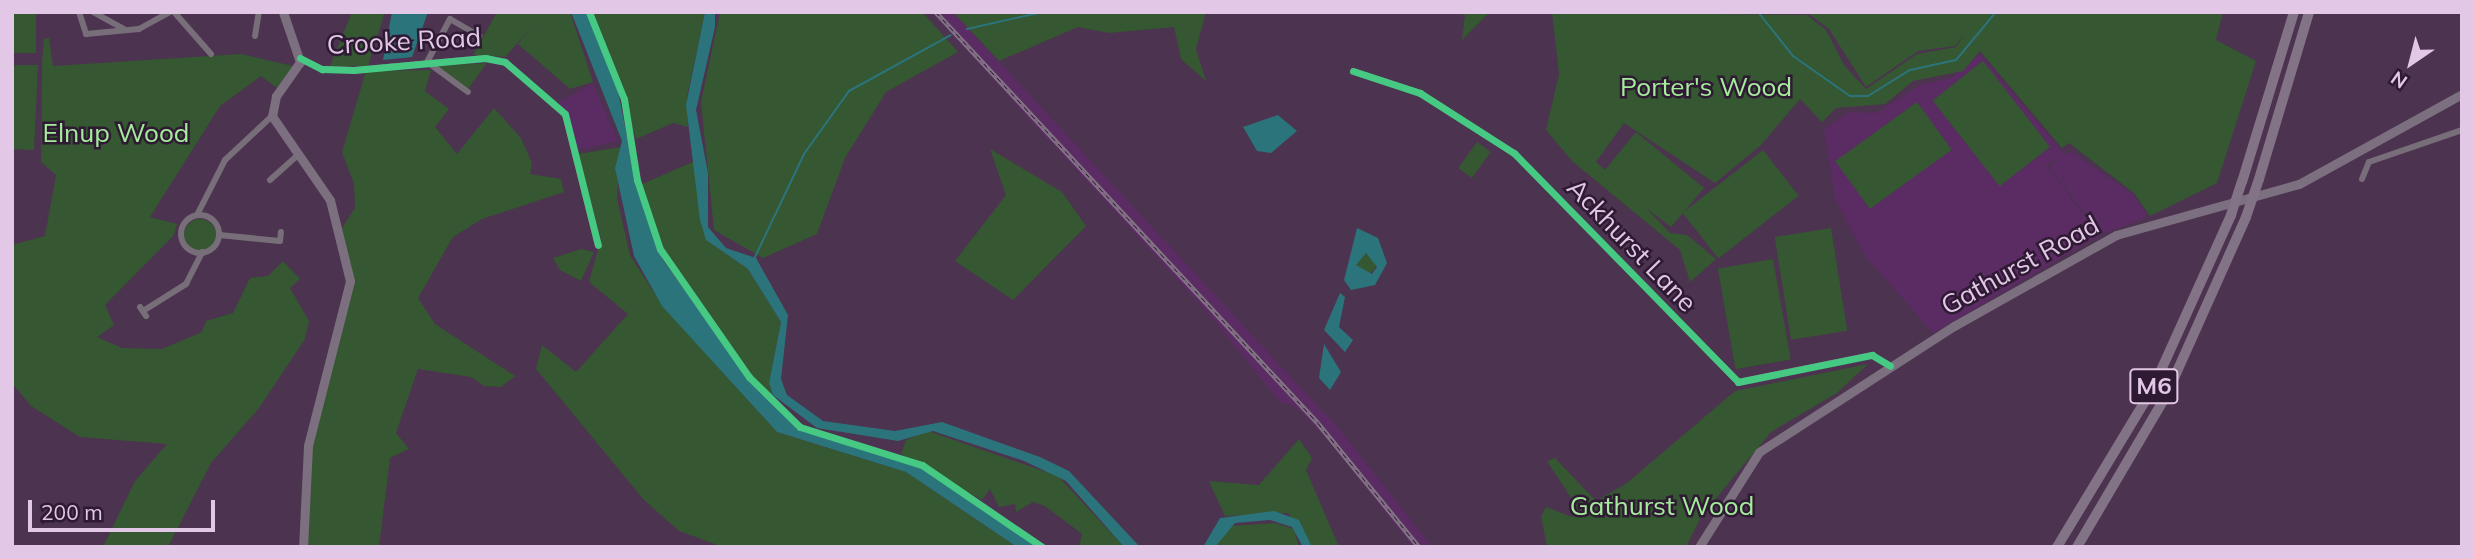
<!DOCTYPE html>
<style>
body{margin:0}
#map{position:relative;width:2474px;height:559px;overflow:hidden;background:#4c334f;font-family:Mulish,sans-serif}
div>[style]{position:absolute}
.built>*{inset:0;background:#5b2b63}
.green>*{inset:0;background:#355731;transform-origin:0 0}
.round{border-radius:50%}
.water>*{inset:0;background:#2c747c}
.stream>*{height:2px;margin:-1px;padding:0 1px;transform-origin:1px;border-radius:1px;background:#2c747c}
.street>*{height:6px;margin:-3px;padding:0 3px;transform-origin:3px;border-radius:3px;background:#786e7a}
.street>.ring{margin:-3px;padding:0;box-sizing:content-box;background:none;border:6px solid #786e7a;border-radius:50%}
.secondary>*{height:9px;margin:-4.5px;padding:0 4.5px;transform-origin:4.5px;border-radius:4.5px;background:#7c6f7f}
.highway>*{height:10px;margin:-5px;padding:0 5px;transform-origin:5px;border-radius:5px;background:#837386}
.rail>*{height:4.5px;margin-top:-2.25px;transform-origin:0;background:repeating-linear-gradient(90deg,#2e1a32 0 5px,#827484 0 10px);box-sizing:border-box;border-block:2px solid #827484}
.highway-bridge>*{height:10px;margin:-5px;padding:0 5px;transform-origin:5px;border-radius:5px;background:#837386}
.cycleway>*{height:7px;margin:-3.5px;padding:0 3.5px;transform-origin:3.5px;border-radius:3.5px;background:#46c982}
span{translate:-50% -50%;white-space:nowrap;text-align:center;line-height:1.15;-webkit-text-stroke:5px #2e1a32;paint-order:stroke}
.shield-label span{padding:2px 5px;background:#2e1a32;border:2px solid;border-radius:5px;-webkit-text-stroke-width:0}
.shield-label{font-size:24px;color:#e2c7e6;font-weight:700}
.street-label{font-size:26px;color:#e2c7e6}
.park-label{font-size:26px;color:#a6eb9d}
.frame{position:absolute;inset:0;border:14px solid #e2c7e6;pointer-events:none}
.north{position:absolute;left:2376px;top:28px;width:70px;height:70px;-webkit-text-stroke:5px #2e1a32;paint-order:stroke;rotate:215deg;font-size:19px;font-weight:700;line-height:28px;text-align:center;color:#e2c7e6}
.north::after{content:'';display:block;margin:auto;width:24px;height:32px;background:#e2c7e6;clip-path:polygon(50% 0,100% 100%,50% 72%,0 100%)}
.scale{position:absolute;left:28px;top:500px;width:187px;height:32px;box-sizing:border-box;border:4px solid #e2c7e6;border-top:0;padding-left:9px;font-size:21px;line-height:24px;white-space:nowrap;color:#e2c7e6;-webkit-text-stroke:5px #2e1a32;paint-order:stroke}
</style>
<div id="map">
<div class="built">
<i style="clip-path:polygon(931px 12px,953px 12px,1340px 430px,1432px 547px,1413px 547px,1327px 439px,1295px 406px,1280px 402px,1206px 311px)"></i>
<i style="clip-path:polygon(1980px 54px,2065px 155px,2070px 151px,2134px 195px,2148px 217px,2100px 235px,2049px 166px,2060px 158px,2046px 164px,2099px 236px,1933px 333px,1865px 256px,1835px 199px,1824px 129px,1850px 112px,1877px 113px,1920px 85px,1951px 78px)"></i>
<i style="clip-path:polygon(593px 83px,618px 141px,578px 150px,559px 102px)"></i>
</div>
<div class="green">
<i style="left:12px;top:12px;width:24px;height:41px"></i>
<i style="clip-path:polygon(352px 12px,385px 12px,368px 66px,330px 66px)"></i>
<i style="clip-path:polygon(497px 12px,570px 12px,593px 82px,570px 89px,518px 44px,533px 26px,505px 57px,473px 55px)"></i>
<i style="clip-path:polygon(590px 12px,705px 12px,687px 97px,688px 127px,673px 123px,636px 139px)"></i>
<i style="clip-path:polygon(720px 12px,922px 12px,958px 52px,886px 92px,845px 158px,817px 234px,763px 258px,714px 230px,701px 102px)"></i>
<i style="clip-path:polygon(953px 12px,1206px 12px,1196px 49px,1206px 81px,1181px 59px,1174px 27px,1109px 33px,1078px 27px,999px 61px)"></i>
<i style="clip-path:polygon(1453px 12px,1490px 12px,1462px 40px,1465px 15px)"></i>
<i style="clip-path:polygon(1552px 12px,1807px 15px,1826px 30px,1844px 65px,1866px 89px,1917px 54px,1956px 47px,1964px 35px,1955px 46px,1918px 51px,1866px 87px,1829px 29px,1806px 12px,2223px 12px,2216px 40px,2256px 61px,2217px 183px,2150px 216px,2134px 193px,2069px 143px,2062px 148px,1980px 51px,1963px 71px,1913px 81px,1885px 104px,1836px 108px,1822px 122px,1800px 99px,1761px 145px,1715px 183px,1624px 123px,1596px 162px,1605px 170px,1636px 132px,1704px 188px,1671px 227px,1646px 208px,1670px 233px,1687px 235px,1716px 259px,1690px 282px,1680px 250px,1572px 161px,1546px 130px,1559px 74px)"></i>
<i style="clip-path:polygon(49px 38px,53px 66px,241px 54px,293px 66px,277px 88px,261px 76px,220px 106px,150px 217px,177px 224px,174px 235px,105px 305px,114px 325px,97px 337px,122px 348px,162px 349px,202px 332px,206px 321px,233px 313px,250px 278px,268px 276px,283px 261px,300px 279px,290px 288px,309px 321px,305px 339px,259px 408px,211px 463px,168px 547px,103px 547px,135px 481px,167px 444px,80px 437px,31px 406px,12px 383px,12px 245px,45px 236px,56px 175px,41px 162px,42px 63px,44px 39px)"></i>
<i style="left:1983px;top:61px;width:109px;height:64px;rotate:52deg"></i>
<i style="clip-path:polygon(487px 63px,468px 89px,437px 66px)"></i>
<i style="clip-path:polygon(12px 65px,38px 65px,34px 150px,12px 149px)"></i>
<i style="clip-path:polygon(431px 70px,425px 91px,449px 109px,435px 127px,457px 154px,494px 108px,521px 138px,532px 163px,530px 174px,561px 179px,564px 192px,482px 219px,453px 237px,418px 298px,435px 324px,515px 376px,501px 387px,484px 386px,471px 377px,418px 369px,396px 433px,409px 449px,390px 458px,379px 547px,305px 547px,308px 462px,352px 288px,342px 228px,355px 208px,354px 184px,342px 152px,366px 71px)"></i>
<i style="left:1917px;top:102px;width:59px;height:101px;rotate:54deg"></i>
<i style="left:1477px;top:142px;width:17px;height:32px;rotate:36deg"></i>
<i style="clip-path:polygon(621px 147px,617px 198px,630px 255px,662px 305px,777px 432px,906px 472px,1017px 547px,723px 547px,679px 531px,644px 500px,536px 369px,542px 345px,576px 372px,628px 314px,589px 282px,601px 239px,578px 154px)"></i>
<i style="clip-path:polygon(990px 149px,1062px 192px,1086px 226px,1013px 300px,955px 261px,1006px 195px)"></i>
<i style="left:1763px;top:150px;width:58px;height:102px;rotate:52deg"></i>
<i style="clip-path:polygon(695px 161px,706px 240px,748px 269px,781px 322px,769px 383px,773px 396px,746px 372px,686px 291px,649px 219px,642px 184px)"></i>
<i class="round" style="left:184px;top:219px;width:32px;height:32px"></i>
<i style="left:1831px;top:228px;width:104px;height:57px;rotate:81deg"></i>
<i style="clip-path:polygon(581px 249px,594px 252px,581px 281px,560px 270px,553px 258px)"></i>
<i class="round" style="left:1356px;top:254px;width:20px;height:20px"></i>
<i style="left:1773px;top:259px;width:102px;height:56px;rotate:80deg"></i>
<i style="clip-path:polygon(1868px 364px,1837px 393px,1771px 432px,1702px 515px,1686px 547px,1547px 547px,1541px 516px,1546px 507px,1572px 517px,1577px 507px,1547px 461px,1555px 458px,1596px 501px,1627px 483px,1735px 391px)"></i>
<i style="clip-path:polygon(928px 431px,1058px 476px,1124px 547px,1079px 547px,1082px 534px,1045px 506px,1033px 502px,1016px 512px,1015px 504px,999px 507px,990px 489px,982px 500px,901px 454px,906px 440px)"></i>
<i style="clip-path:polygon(1299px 439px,1312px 458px,1306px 470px,1339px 547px,1312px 547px,1288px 513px,1225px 516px,1209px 481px,1259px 485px)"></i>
<i style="clip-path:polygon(1275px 523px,1294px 529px,1299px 547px,1215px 547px,1229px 526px)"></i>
</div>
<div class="water">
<i style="clip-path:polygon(392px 12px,428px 12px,412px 57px,383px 60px)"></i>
<i style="clip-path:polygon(571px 12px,587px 12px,615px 75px,637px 188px,663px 260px,750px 381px,799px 428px,922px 466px,1037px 547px,1017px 547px,906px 472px,777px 432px,662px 306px,634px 256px,615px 168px,622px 141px)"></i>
<i style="clip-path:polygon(705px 12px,715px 12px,715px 27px,696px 110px,708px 173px,708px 227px,726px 248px,756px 258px,788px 315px,781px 379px,787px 395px,823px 421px,895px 431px,942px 422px,1040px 457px,1069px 471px,1140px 547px,1124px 547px,1066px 481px,1024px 461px,933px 431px,898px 441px,817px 428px,773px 395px,769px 383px,781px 322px,748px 269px,706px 240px,700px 220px,686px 105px)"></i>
<i style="clip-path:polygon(1278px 115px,1297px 131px,1271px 153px,1257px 151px,1243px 127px)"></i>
<i style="clip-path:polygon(evenodd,1357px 228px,1378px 238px,1387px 263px,1375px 285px,1351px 290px,1344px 280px,1357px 228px,1366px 253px,1377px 267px,1372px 274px,1356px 265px,1366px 253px)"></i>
<i style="clip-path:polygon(1340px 293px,1345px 297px,1339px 327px,1353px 340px,1345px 352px,1324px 330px)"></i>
<i style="clip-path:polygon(1324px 344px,1341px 372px,1330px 390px,1319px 378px)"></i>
<i style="clip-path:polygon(1274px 511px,1299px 520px,1312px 547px,1303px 547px,1292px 527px,1270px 520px,1235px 523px,1215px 547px,1203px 547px,1220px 518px)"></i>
</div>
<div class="stream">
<i style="left:1758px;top:12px;width:56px;rotate:51.5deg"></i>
<i style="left:1793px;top:56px;width:70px;rotate:35.1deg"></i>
<i style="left:1850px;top:96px;width:18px"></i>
<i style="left:1868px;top:96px;width:49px;rotate:-31.8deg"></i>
<i style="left:1910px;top:70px;width:47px;rotate:-12.3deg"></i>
<i style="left:1956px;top:60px;width:62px;rotate:-50.2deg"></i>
<i style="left:967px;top:29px;width:78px;rotate:-12.6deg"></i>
<i style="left:754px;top:259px;width:116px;rotate:-64.5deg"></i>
<i style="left:804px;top:154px;width:77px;rotate:-54.5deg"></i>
<i style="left:849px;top:91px;width:116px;rotate:-28.8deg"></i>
</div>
<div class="street">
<i style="left:79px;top:12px;width:23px;rotate:72deg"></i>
<i style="left:86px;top:34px;width:53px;rotate:-5.4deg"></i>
<i style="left:139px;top:29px;width:35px;rotate:-29deg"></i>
<i style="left:93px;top:12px;width:35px;rotate:29deg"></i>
<i style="left:174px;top:12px;width:56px;rotate:48.6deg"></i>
<i style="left:255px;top:36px;width:24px;rotate:-81deg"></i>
<i style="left:300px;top:58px;width:25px;rotate:27deg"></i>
<i style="left:322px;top:69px;width:32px;rotate:2deg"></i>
<i style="left:354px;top:70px;width:132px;rotate:-5.2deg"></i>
<i style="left:485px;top:58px;width:20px;rotate:11deg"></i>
<i style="left:505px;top:62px;width:79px;rotate:40.9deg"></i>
<i style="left:565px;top:114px;width:135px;rotate:75.9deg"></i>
<i style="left:426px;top:64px;width:51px;rotate:-61.9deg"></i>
<i style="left:450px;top:19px;width:34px;rotate:30deg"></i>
<i style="left:430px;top:64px;width:47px;rotate:36.4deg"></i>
<i style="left:1353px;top:71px;width:71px;rotate:18.2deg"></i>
<i style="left:1420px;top:93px;width:112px;rotate:32.6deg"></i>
<i style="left:1514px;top:153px;width:320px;rotate:45.6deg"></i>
<i style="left:1738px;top:382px;width:137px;rotate:-11.4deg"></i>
<i style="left:1872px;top:355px;width:21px;rotate:31deg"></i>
<i style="left:2362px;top:179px;width:18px;rotate:-68deg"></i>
<i style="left:2369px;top:162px;width:98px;rotate:-19deg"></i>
<i style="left:270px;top:180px;width:39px;rotate:-42deg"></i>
<i style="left:197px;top:215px;width:62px;rotate:-63deg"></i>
<i style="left:225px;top:160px;width:64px;rotate:-43.1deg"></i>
<i class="ring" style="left:181px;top:215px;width:32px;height:32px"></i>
<i style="left:219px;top:235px;width:61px;rotate:5.6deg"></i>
<i style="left:280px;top:241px;width:9px;rotate:-84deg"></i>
<i style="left:140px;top:307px;width:11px;rotate:56deg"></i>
<i style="left:143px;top:311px;width:51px;rotate:-32.1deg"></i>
<i style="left:186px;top:284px;width:36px;rotate:-63deg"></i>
</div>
<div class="secondary">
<i style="left:283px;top:12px;width:53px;rotate:71.2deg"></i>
<i style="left:300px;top:62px;width:42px;rotate:125.2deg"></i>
<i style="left:276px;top:96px;width:20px;rotate:101deg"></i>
<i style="left:272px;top:116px;width:102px;rotate:55.4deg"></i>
<i style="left:330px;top:200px;width:83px;rotate:76.1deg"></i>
<i style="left:350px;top:281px;width:170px;rotate:104.3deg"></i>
<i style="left:308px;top:446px;width:101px;rotate:92.8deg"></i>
<i style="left:1699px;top:547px;width:112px;rotate:-57.7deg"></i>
<i style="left:1759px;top:452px;width:232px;rotate:-32.9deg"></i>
<i style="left:1954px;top:326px;width:186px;rotate:-29.3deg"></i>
<i style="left:2116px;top:235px;width:190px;rotate:-15.6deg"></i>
<i style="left:2299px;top:184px;width:186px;rotate:-28.9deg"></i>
</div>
<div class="highway">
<i style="left:2259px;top:179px;width:174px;rotate:-73.3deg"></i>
<i style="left:2242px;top:182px;width:178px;rotate:-73deg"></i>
<i style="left:2057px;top:547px;width:186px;rotate:-58.9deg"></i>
<i style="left:2153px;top:388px;width:190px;rotate:-65.7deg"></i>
<i style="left:2077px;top:547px;width:175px;rotate:-59.5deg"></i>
<i style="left:2166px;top:396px;width:196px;rotate:-65.9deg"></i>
</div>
<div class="rail">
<i style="left:936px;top:12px;width:561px;rotate:47.09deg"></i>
<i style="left:1318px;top:423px;width:160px;rotate:50.8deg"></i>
</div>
<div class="highway-bridge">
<i style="left:2231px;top:215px;width:35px;rotate:-72deg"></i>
<i style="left:2246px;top:217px;width:40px;rotate:-71.1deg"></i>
</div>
<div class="cycleway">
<i style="left:589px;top:12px;width:94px;rotate:68.1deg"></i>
<i style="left:624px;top:99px;width:82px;rotate:80.9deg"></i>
<i style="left:637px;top:180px;width:73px;rotate:71.6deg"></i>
<i style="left:660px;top:249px;width:156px;rotate:55.2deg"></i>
<i style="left:749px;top:377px;width:71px;rotate:44.4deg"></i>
<i style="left:800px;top:427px;width:128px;rotate:17.3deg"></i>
<i style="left:922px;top:465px;width:145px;rotate:34.3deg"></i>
<i style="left:300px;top:58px;width:25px;rotate:27deg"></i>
<i style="left:322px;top:69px;width:32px;rotate:2deg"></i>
<i style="left:354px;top:70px;width:132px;rotate:-5.2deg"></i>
<i style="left:485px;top:58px;width:20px;rotate:11deg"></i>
<i style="left:505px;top:62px;width:79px;rotate:40.9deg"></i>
<i style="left:565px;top:114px;width:135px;rotate:75.9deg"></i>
<i style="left:1353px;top:71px;width:71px;rotate:18.2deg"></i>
<i style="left:1420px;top:93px;width:112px;rotate:32.6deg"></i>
<i style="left:1514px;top:153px;width:320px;rotate:45.6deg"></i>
<i style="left:1738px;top:382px;width:137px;rotate:-11.4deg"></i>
<i style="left:1872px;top:355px;width:21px;rotate:31deg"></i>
</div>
<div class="shield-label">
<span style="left:2154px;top:386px">M6</span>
</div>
<div class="street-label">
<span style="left:404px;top:41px;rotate:-3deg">Crooke Road</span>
<span style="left:1632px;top:245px;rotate:46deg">Ackhurst Lane</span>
<span style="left:2020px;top:265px;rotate:-29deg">Gathurst Road</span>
</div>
<div class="park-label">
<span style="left:1706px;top:87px">Porter's Wood</span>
<span style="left:116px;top:133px">Elnup Wood</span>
<span style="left:1662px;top:506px">Gathurst Wood</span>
</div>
<div class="frame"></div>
<div class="north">N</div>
<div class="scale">200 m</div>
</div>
